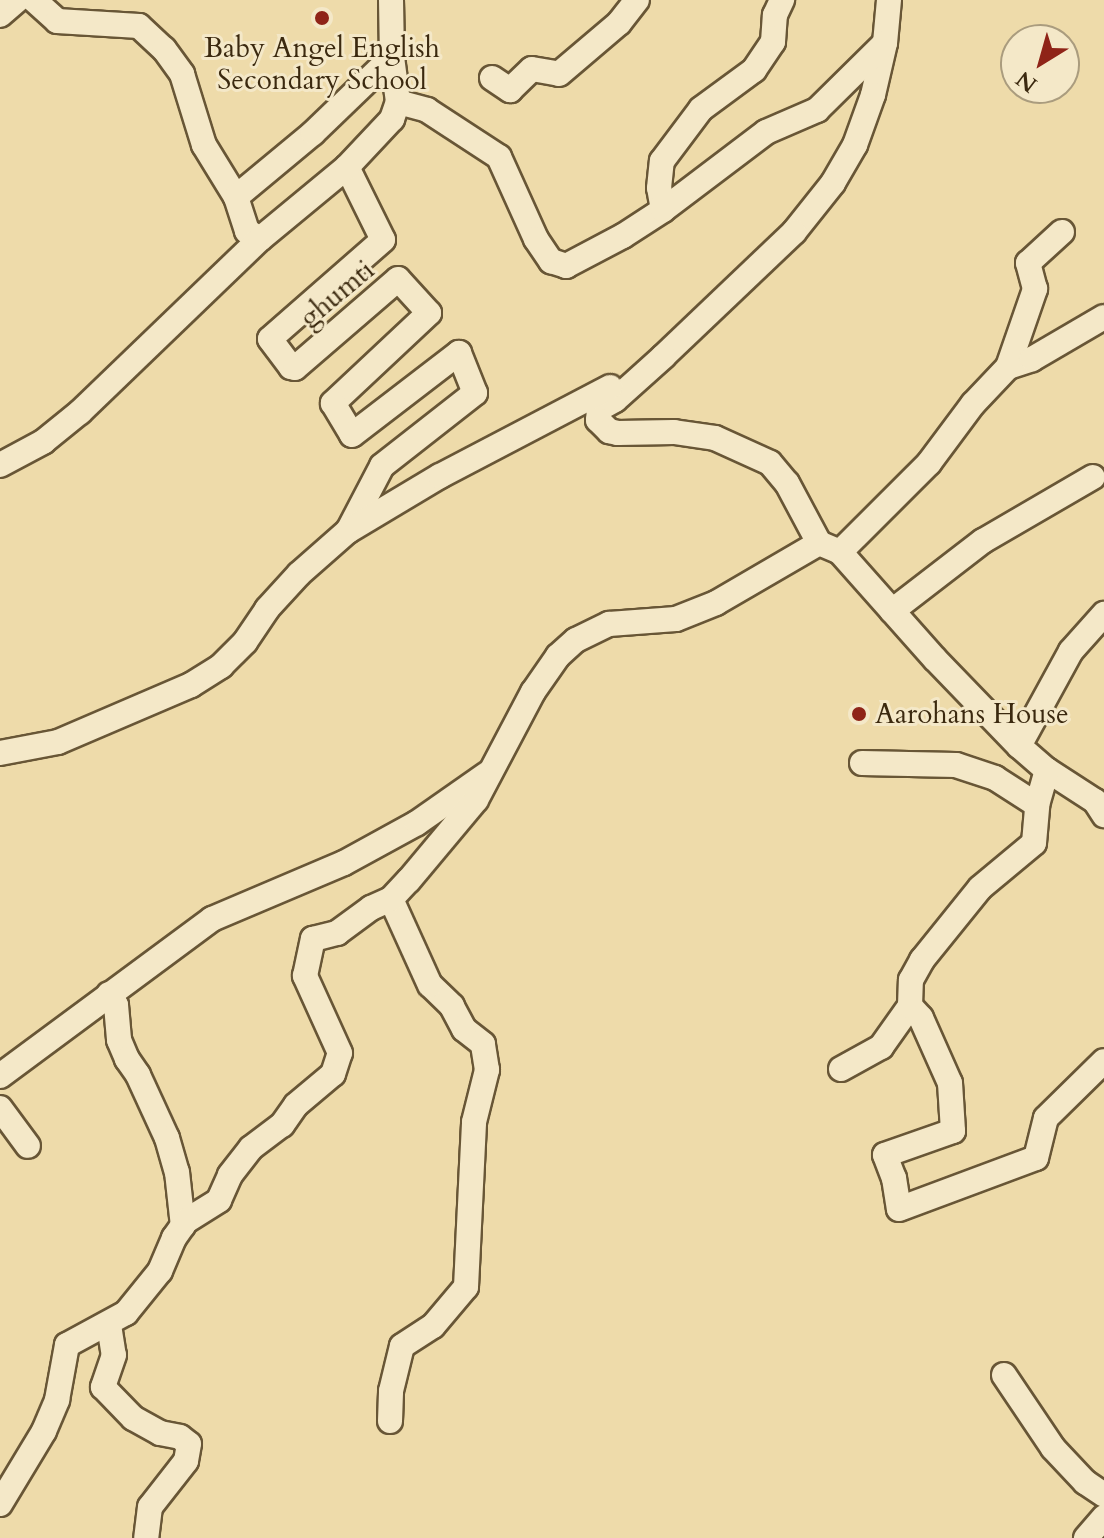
<!DOCTYPE html>
<style>
body{margin:0}
#map{position:relative;width:1104px;height:1538px;overflow:hidden;background:#eedbaa;font-family:Cardo,serif}
div>[style]{position:absolute}
.roads{filter:drop-shadow(2px 0 #685636) drop-shadow(-2px 0 #685636) drop-shadow(0 2px #685636) drop-shadow(0 -2px #685636)}
.minor>*{height:24px;margin:-12px;padding:0 12px;transform-origin:12px;border-radius:12px;background:#f4e8c8}
.dots>*{width:22px;height:22px;translate:-50% -50%;box-sizing:border-box;border:4px solid #f4e8c8;border-radius:50%}
span{translate:-50% -50%;white-space:nowrap;text-align:center;line-height:1.15;-webkit-text-stroke:6px #f4e8c8;paint-order:stroke}
.poi-label{font-size:28px;color:#3b290f}
.left{translate:0 -50%;text-align:left}
.street-label{font-size:28px;color:#3b290f}
.north{position:absolute;left:1000px;top:24px;width:80px;height:80px;box-sizing:border-box;background:#f4e8c8;border:2px solid #aa9c7e;border-radius:50%;rotate:217deg;font-size:22px;font-weight:700;line-height:32px;text-align:center;color:#3b290f}
.north::after{content:'';display:block;margin:auto;width:28px;height:36px;background:#8f2418;clip-path:polygon(50% 0,100% 100%,50% 72%,0 100%)}
</style>
<div id="map">
<div class="roads">
<div class="minor">
<i style="left:34px;top:0;width:31px;rotate:42deg"></i>
<i style="left:57px;top:21px;width:82px;rotate:3.5deg"></i>
<i style="left:139px;top:26px;width:34px;rotate:43deg"></i>
<i style="left:164px;top:49px;width:31px;rotate:54deg"></i>
<i style="left:182px;top:74px;width:74px;rotate:72.8deg"></i>
<i style="left:204px;top:145px;width:61px;rotate:58.4deg"></i>
<i style="left:236px;top:197px;width:36px;rotate:72deg"></i>
<i style="left:247px;top:231px;width:15px;rotate:32deg"></i>
<i style="left:889px;top:0;width:43px;rotate:95.3deg"></i>
<i style="left:885px;top:43px;width:53px;rotate:103deg"></i>
<i style="left:873px;top:95px;width:53px;rotate:109.8deg"></i>
<i style="left:855px;top:145px;width:44px;rotate:120.1deg"></i>
<i style="left:833px;top:183px;width:63px;rotate:128.5deg"></i>
<i style="left:794px;top:232px;width:180px;rotate:136.4deg"></i>
<i style="left:664px;top:356px;width:66px;rotate:138.1deg"></i>
<i style="left:615px;top:400px;width:18px;rotate:151deg"></i>
<i style="left:599px;top:409px;width:11px;rotate:95deg"></i>
<i style="left:598px;top:420px;width:16px;rotate:45deg"></i>
<i style="left:609px;top:431px;width:9px;rotate:13deg"></i>
<i style="left:618px;top:433px;width:56px;rotate:-1deg"></i>
<i style="left:674px;top:432px;width:41px;rotate:8.3deg"></i>
<i style="left:715px;top:438px;width:60px;rotate:24.4deg"></i>
<i style="left:770px;top:463px;width:26px;rotate:50deg"></i>
<i style="left:787px;top:483px;width:68px;rotate:61.9deg"></i>
<i style="left:819px;top:543px;width:23px;rotate:23deg"></i>
<i style="left:840px;top:552px;width:143px;rotate:48.4deg"></i>
<i style="left:935px;top:659px;width:121px;rotate:46deg"></i>
<i style="left:1019px;top:746px;width:37px;rotate:41deg"></i>
<i style="left:1047px;top:770px;width:57px;rotate:32.9deg"></i>
<i style="left:1095px;top:801px;width:17px;rotate:57deg"></i>
<i style="left:0;top:15px;width:23px;rotate:-41deg"></i>
<i style="left:492px;top:78px;width:22px;rotate:34deg"></i>
<i style="left:510px;top:90px;width:30px;rotate:-44deg"></i>
<i style="left:532px;top:69px;width:27px;rotate:10deg"></i>
<i style="left:559px;top:74px;width:79px;rotate:-40.4deg"></i>
<i style="left:619px;top:23px;width:29px;rotate:-52deg"></i>
<i style="left:398px;top:102px;width:30px;rotate:15deg"></i>
<i style="left:427px;top:110px;width:86px;rotate:33.1deg"></i>
<i style="left:499px;top:157px;width:90px;rotate:65.7deg"></i>
<i style="left:536px;top:239px;width:27px;rotate:56deg"></i>
<i style="left:551px;top:261px;width:16px;rotate:18deg"></i>
<i style="left:566px;top:266px;width:64px;rotate:-27.8deg"></i>
<i style="left:623px;top:236px;width:48px;rotate:-33deg"></i>
<i style="left:663px;top:210px;width:129px;rotate:-37.1deg"></i>
<i style="left:766px;top:132px;width:56px;rotate:-23.3deg"></i>
<i style="left:817px;top:110px;width:95px;rotate:-44.6deg"></i>
<i style="left:347px;top:167px;width:81px;rotate:63.7deg"></i>
<i style="left:383px;top:240px;width:150px;rotate:138.8deg"></i>
<i style="left:270px;top:339px;width:35px;rotate:53deg"></i>
<i style="left:291px;top:367px;width:4px;rotate:14deg"></i>
<i style="left:295px;top:368px;width:136px;rotate:-40.8deg"></i>
<i style="left:398px;top:279px;width:46px;rotate:47.6deg"></i>
<i style="left:429px;top:313px;width:132px;rotate:136.8deg"></i>
<i style="left:333px;top:403px;width:37px;rotate:59deg"></i>
<i style="left:352px;top:435px;width:135px;rotate:-37.5deg"></i>
<i style="left:459px;top:353px;width:43px;rotate:68.2deg"></i>
<i style="left:475px;top:393px;width:118px;rotate:141.9deg"></i>
<i style="left:382px;top:466px;width:73px;rotate:117.6deg"></i>
<i style="left:236px;top:197px;width:100px;rotate:-39.7deg"></i>
<i style="left:313px;top:133px;width:110px;rotate:-43.9deg"></i>
<i style="left:663px;top:210px;width:22px;rotate:-100deg"></i>
<i style="left:659px;top:188px;width:27px;rotate:-84deg"></i>
<i style="left:662px;top:161px;width:65px;rotate:-53.1deg"></i>
<i style="left:701px;top:109px;width:66px;rotate:-36.3deg"></i>
<i style="left:754px;top:70px;width:34px;rotate:-56deg"></i>
<i style="left:773px;top:42px;width:27px;rotate:-86deg"></i>
<i style="left:775px;top:15px;width:17px;rotate:-65deg"></i>
<i style="left:1008px;top:367px;width:83px;rotate:-70.9deg"></i>
<i style="left:1035px;top:289px;width:27px;rotate:-105deg"></i>
<i style="left:1028px;top:263px;width:46px;rotate:-42.4deg"></i>
<i style="left:0;top:465px;width:49px;rotate:-28.1deg"></i>
<i style="left:43px;top:442px;width:48px;rotate:-39deg"></i>
<i style="left:80px;top:412px;width:250px;rotate:-43.9deg"></i>
<i style="left:260px;top:239px;width:113px;rotate:-39.6deg"></i>
<i style="left:347px;top:167px;width:66px;rotate:-46.8deg"></i>
<i style="left:392px;top:119px;width:18px;rotate:-71deg"></i>
<i style="left:398px;top:102px;width:45px;rotate:-97.6deg"></i>
<i style="left:392px;top:57px;width:57px;rotate:-91deg"></i>
<i style="left:840px;top:552px;width:126px;rotate:-45deg"></i>
<i style="left:929px;top:463px;width:74px;rotate:-53.3deg"></i>
<i style="left:973px;top:404px;width:51px;rotate:-46.6deg"></i>
<i style="left:1008px;top:367px;width:25px;rotate:-18deg"></i>
<i style="left:1032px;top:359px;width:83px;rotate:-30.3deg"></i>
<i style="left:892px;top:611px;width:115px;rotate:-37.6deg"></i>
<i style="left:983px;top:541px;width:127px;rotate:-30.2deg"></i>
<i style="left:1019px;top:746px;width:108px;rotate:-61.3deg"></i>
<i style="left:1071px;top:651px;width:50px;rotate:-48.3deg"></i>
<i style="left:0;top:753px;width:59px;rotate:-10.7deg"></i>
<i style="left:58px;top:742px;width:145px;rotate:-23.2deg"></i>
<i style="left:191px;top:685px;width:36px;rotate:-32deg"></i>
<i style="left:221px;top:666px;width:34px;rotate:-45deg"></i>
<i style="left:245px;top:642px;width:40px;rotate:-56deg"></i>
<i style="left:267px;top:609px;width:47px;rotate:-47.6deg"></i>
<i style="left:299px;top:574px;width:65px;rotate:-41.3deg"></i>
<i style="left:348px;top:531px;width:107px;rotate:-30.9deg"></i>
<i style="left:440px;top:476px;width:192px;rotate:-27.6deg"></i>
<i style="left:862px;top:763px;width:94px;rotate:1.2deg"></i>
<i style="left:956px;top:765px;width:41px;rotate:18.4deg"></i>
<i style="left:995px;top:778px;width:50px;rotate:32.7deg"></i>
<i style="left:109px;top:994px;width:13px;rotate:58deg"></i>
<i style="left:116px;top:1005px;width:35px;rotate:85deg"></i>
<i style="left:119px;top:1040px;width:21px;rotate:67deg"></i>
<i style="left:127px;top:1059px;width:19px;rotate:55deg"></i>
<i style="left:138px;top:1075px;width:69px;rotate:65.3deg"></i>
<i style="left:167px;top:1138px;width:35px;rotate:74deg"></i>
<i style="left:177px;top:1172px;width:54px;rotate:83.7deg"></i>
<i style="left:910px;top:1006px;width:16px;rotate:47deg"></i>
<i style="left:921px;top:1018px;width:71px;rotate:66deg"></i>
<i style="left:950px;top:1083px;width:48px;rotate:86.4deg"></i>
<i style="left:953px;top:1131px;width:72px;rotate:160.6deg"></i>
<i style="left:885px;top:1155px;width:25px;rotate:69deg"></i>
<i style="left:894px;top:1178px;width:31px;rotate:81deg"></i>
<i style="left:899px;top:1209px;width:146px;rotate:-20.4deg"></i>
<i style="left:1036px;top:1158px;width:41px;rotate:-76deg"></i>
<i style="left:1046px;top:1118px;width:81px;rotate:-44.5deg"></i>
<i style="left:841px;top:1069px;width:46px;rotate:-28.8deg"></i>
<i style="left:881px;top:1047px;width:50px;rotate:-54.7deg"></i>
<i style="left:910px;top:1006px;width:26px;rotate:-88deg"></i>
<i style="left:911px;top:980px;width:23px;rotate:-61deg"></i>
<i style="left:922px;top:960px;width:92px;rotate:-51.1deg"></i>
<i style="left:980px;top:888px;width:70px;rotate:-39.8deg"></i>
<i style="left:1034px;top:843px;width:38px;rotate:-85deg"></i>
<i style="left:1037px;top:805px;width:36px;rotate:-74deg"></i>
<i style="left:0;top:1076px;width:264px;rotate:-36.5deg"></i>
<i style="left:212px;top:919px;width:143px;rotate:-23deg"></i>
<i style="left:344px;top:863px;width:83px;rotate:-28.7deg"></i>
<i style="left:417px;top:823px;width:85px;rotate:-35deg"></i>
<i style="left:0;top:1108px;width:47px;rotate:53.6deg"></i>
<i style="left:109px;top:1325px;width:30px;rotate:81deg"></i>
<i style="left:114px;top:1355px;width:34px;rotate:109deg"></i>
<i style="left:103px;top:1387px;width:43px;rotate:45.9deg"></i>
<i style="left:133px;top:1418px;width:31px;rotate:29deg"></i>
<i style="left:160px;top:1433px;width:20px;rotate:11deg"></i>
<i style="left:180px;top:1437px;width:11px;rotate:38deg"></i>
<i style="left:189px;top:1444px;width:17px;rotate:100deg"></i>
<i style="left:186px;top:1461px;width:58px;rotate:128deg"></i>
<i style="left:150px;top:1507px;width:31px;rotate:97deg"></i>
<i style="left:1004px;top:1375px;width:88px;rotate:56.1deg"></i>
<i style="left:1053px;top:1448px;width:47px;rotate:46.7deg"></i>
<i style="left:1085px;top:1482px;width:23px;rotate:34deg"></i>
<i style="left:390px;top:1421px;width:30px;rotate:-88deg"></i>
<i style="left:391px;top:1391px;width:46px;rotate:-76.3deg"></i>
<i style="left:402px;top:1346px;width:37px;rotate:-33deg"></i>
<i style="left:433px;top:1326px;width:51px;rotate:-49.8deg"></i>
<i style="left:466px;top:1287px;width:165px;rotate:-87.2deg"></i>
<i style="left:474px;top:1122px;width:54px;rotate:-76deg"></i>
<i style="left:487px;top:1070px;width:26px;rotate:-99deg"></i>
<i style="left:483px;top:1044px;width:24px;rotate:-142deg"></i>
<i style="left:464px;top:1029px;width:26px;rotate:-118deg"></i>
<i style="left:452px;top:1006px;width:30px;rotate:-136deg"></i>
<i style="left:430px;top:985px;width:94px;rotate:-114.4deg"></i>
<i style="left:0;top:1504px;width:85px;rotate:-58.9deg"></i>
<i style="left:44px;top:1431px;width:34px;rotate:-67deg"></i>
<i style="left:57px;top:1400px;width:56px;rotate:-79.7deg"></i>
<i style="left:67px;top:1345px;width:67px;rotate:-28.5deg"></i>
<i style="left:126px;top:1313px;width:54px;rotate:-51deg"></i>
<i style="left:160px;top:1271px;width:36px;rotate:-67deg"></i>
<i style="left:174px;top:1238px;width:21px;rotate:-55deg"></i>
<i style="left:186px;top:1221px;width:39px;rotate:-32deg"></i>
<i style="left:219px;top:1200px;width:27px;rotate:-66deg"></i>
<i style="left:230px;top:1175px;width:34px;rotate:-52deg"></i>
<i style="left:251px;top:1148px;width:39px;rotate:-37deg"></i>
<i style="left:282px;top:1125px;width:24px;rotate:-55deg"></i>
<i style="left:296px;top:1105px;width:48px;rotate:-40deg"></i>
<i style="left:333px;top:1074px;width:22px;rotate:-72deg"></i>
<i style="left:340px;top:1053px;width:85px;rotate:-114.4deg"></i>
<i style="left:305px;top:976px;width:38px;rotate:-78deg"></i>
<i style="left:313px;top:939px;width:25px;rotate:-14deg"></i>
<i style="left:337px;top:933px;width:42px;rotate:-36.3deg"></i>
<i style="left:371px;top:908px;width:22px;rotate:-24deg"></i>
<i style="left:391px;top:899px;width:26px;rotate:-47deg"></i>
<i style="left:409px;top:880px;width:104px;rotate:-50.1deg"></i>
<i style="left:476px;top:800px;width:122px;rotate:-62.2deg"></i>
<i style="left:533px;top:692px;width:44px;rotate:-55.2deg"></i>
<i style="left:558px;top:656px;width:24px;rotate:-42deg"></i>
<i style="left:576px;top:640px;width:37px;rotate:-26deg"></i>
<i style="left:609px;top:624px;width:67px;rotate:-4.3deg"></i>
<i style="left:676px;top:619px;width:43px;rotate:-21.8deg"></i>
<i style="left:716px;top:603px;width:119px;rotate:-30.2deg"></i>
<i style="left:1086px;top:1538px;width:28px;rotate:-49deg"></i>
</div>
</div>
<div class="dots">
<i style="left:322px;top:18px;background:#8f2418"></i>
<i style="left:859px;top:714px;background:#8f2418"></i>
</div>
<div class="poi-label">
<span style="left:322px;top:64px">Baby Angel English<br>Secondary School</span>
<span class="left" style="left:875px;top:714px">Aarohans House</span>
</div>
<div class="street-label">
<span style="left:337px;top:294px;rotate:-40deg">ghumti</span>
</div>
<div class="north">N</div>
</div>
